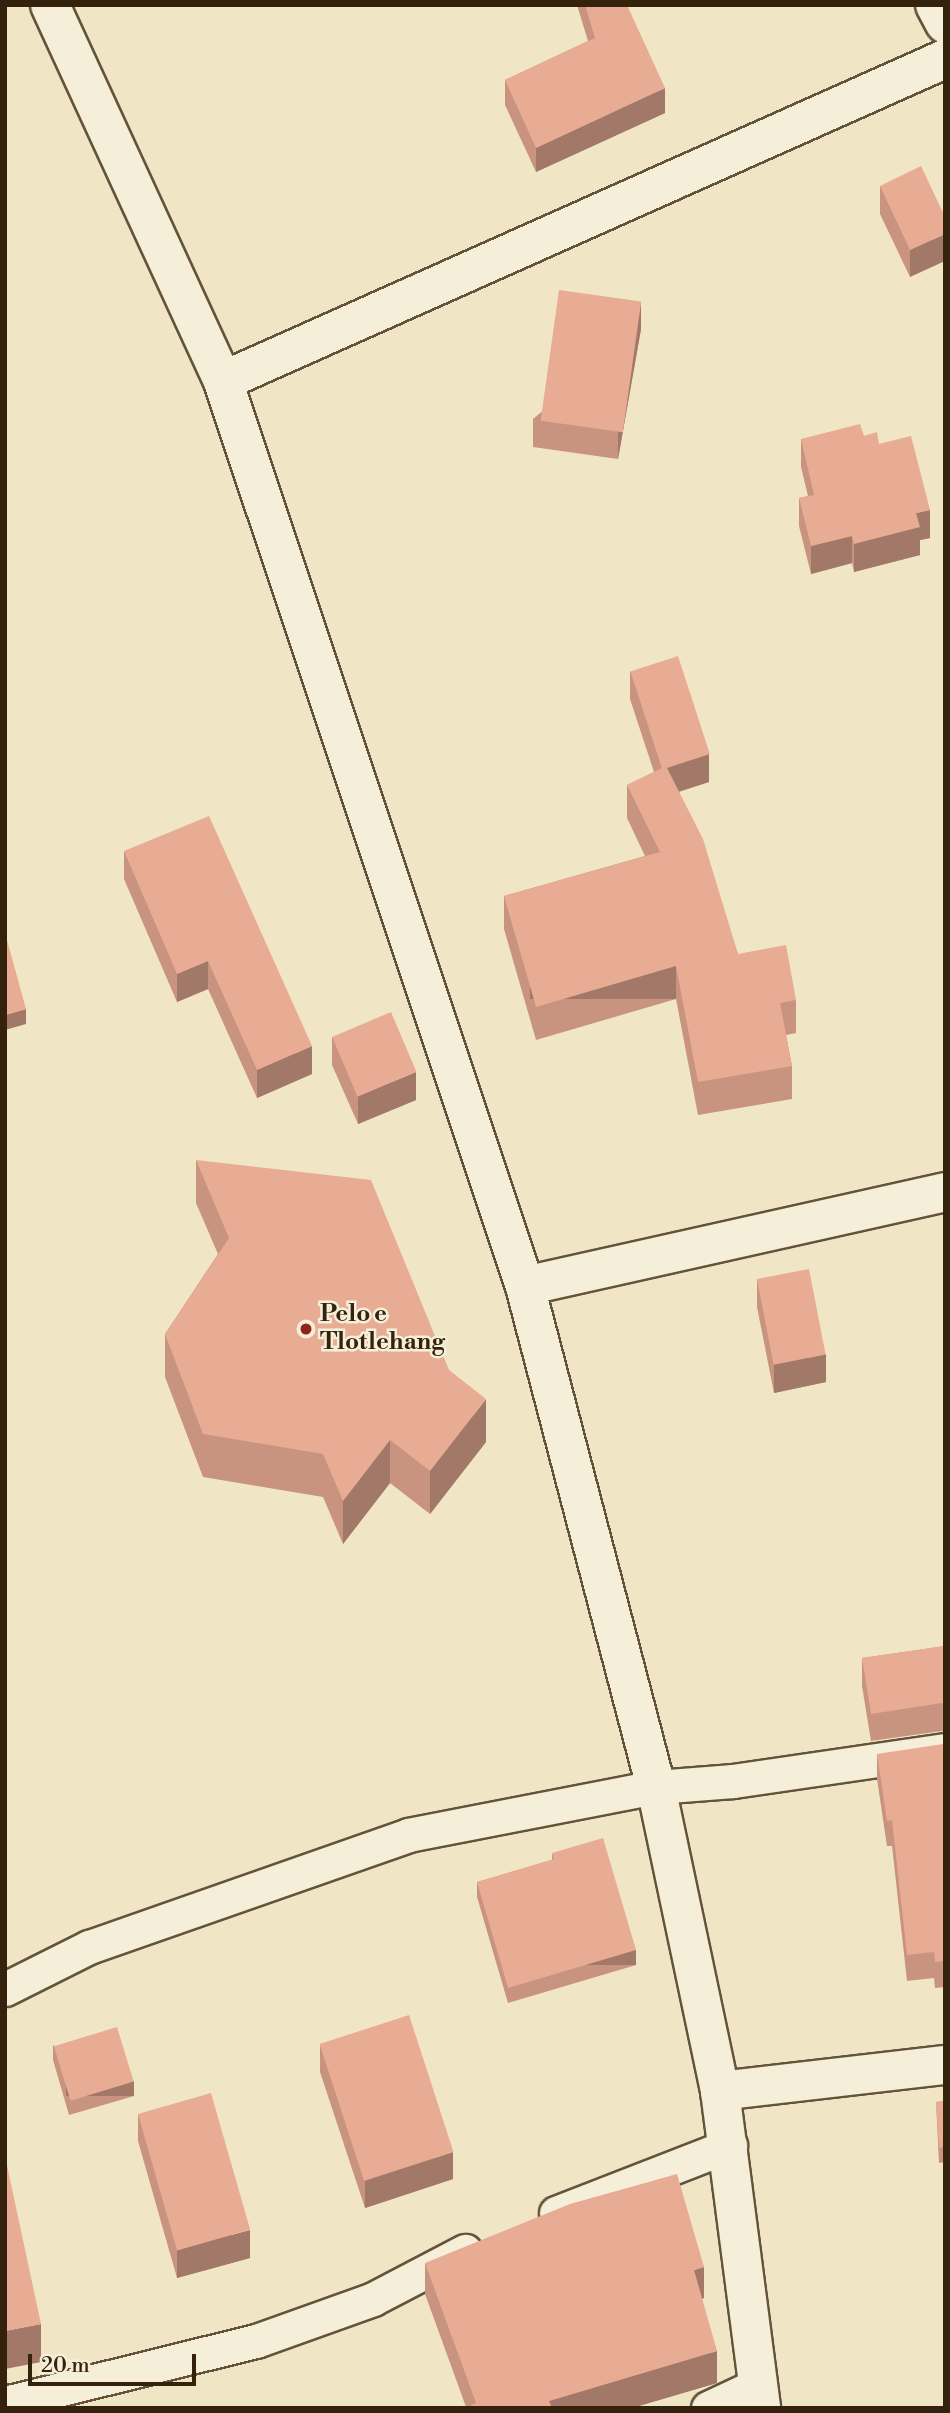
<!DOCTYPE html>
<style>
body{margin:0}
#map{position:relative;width:950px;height:2413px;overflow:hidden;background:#f0e6c5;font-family:"Libre Bodoni",serif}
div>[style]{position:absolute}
.roads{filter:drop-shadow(2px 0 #64533a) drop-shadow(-2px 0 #64533a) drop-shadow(0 2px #64533a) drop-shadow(0 -2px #64533a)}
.lane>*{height:33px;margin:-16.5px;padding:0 16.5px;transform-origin:16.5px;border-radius:16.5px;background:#f5efd9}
.street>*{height:38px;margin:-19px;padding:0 19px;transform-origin:19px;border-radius:19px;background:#f5efd9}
.wall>*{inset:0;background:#c8937f}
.shaded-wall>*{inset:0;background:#a27868;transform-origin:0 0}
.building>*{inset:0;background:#e8ab94;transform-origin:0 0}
.dots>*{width:19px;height:19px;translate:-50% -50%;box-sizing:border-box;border:4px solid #f5efd9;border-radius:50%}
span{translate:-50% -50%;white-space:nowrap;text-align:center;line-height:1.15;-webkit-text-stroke:5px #f5efd9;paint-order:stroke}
.poi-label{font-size:24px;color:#35220c;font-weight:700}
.left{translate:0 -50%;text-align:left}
.frame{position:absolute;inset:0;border:7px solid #35220c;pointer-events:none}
.scale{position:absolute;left:28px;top:2354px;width:168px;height:32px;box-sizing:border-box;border:4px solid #35220c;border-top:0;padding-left:9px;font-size:21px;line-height:24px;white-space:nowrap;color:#35220c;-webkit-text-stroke:5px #f5efd9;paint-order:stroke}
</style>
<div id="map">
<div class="roads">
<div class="lane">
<i style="left:5px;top:1989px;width:94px;rotate:-26.6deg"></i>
<i style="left:89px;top:1947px;width:338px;rotate:-19.3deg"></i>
<i style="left:408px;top:1835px;width:253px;rotate:-11deg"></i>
<i style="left:656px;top:1787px;width:77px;rotate:-4.5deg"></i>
<i style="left:733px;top:1781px;width:214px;rotate:-8.3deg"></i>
<i style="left:556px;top:2213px;width:187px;rotate:-21.3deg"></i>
<i style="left:5px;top:2403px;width:259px;rotate:-13.9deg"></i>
<i style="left:256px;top:2341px;width:124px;rotate:-19.7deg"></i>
<i style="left:373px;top:2299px;width:104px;rotate:-27.6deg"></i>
<i style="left:708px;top:2408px;width:56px;rotate:-25.2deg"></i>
</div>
<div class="street">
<i style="left:50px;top:5px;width:414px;rotate:65.3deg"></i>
<i style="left:223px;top:381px;width:954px;rotate:71.55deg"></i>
<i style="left:525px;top:1286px;width:518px;rotate:75.35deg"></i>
<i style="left:656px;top:1787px;width:311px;rotate:78.1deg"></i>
<i style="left:720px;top:2091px;width:320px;rotate:82.6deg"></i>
<i style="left:935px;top:5px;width:21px;rotate:62deg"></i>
<i style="left:223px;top:381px;width:791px;rotate:-24.04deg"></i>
<i style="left:525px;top:1286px;width:430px;rotate:-12.6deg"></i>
<i style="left:720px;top:2091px;width:226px;rotate:-6.6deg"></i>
</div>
</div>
<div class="wall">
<i style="clip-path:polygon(577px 5px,627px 5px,665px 113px,536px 172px,505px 105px,505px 80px,588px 41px)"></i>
<i style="clip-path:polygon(880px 186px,945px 217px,910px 277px,880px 214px)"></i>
<i style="clip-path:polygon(641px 329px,618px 459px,533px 447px,533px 419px)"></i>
<i style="clip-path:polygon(864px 436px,879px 444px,930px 538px,920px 540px,920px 555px,854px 572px,852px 563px,811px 574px,799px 526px,799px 498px,808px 496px,801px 467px,801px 439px)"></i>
<i style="clip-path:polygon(630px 671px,709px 782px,679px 792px,738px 954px,796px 1000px,796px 1033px,786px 1035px,792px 1066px,792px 1099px,698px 1115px,676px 999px,536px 1040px,504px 929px,504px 896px,645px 856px,627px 818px,627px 785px,654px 772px,630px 699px)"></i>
<i style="clip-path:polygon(124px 851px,312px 1074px,257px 1098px,208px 989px,177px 1002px,124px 879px)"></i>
<i style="clip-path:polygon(332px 1037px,416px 1100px,358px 1124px,332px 1065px)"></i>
<i style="clip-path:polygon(196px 1160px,449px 1370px,486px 1442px,430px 1514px,390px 1483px,343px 1544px,323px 1497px,203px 1477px,165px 1377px,165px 1334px,218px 1254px,196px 1203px)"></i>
<i style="clip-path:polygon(757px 1279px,826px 1382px,774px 1393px,757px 1307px)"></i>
<i style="clip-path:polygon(945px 1646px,945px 1732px,942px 1731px,871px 1741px,862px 1686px,862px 1658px)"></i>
<i style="clip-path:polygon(877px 1754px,945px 1758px,945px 1987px,935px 1988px,934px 1978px,907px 1981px,892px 1846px,887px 1846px,877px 1779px)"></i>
<i style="clip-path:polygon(552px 1853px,636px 1965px,508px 2003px,477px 1897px,477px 1882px,552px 1860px)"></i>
<i style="clip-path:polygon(320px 2044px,453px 2179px,365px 2208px,320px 2072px)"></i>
<i style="clip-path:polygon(53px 2045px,134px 2096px,69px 2115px,53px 2060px)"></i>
<i style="clip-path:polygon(945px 2101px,945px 2162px,939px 2163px,936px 2102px)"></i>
<i style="clip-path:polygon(138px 2114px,250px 2258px,177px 2278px,138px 2141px)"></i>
<i style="clip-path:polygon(425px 2263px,704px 2298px,702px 2299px,717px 2383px,632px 2408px,465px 2408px,466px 2407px,425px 2294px)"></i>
</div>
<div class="shaded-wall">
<i style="clip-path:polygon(665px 88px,665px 113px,536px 172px,536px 148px)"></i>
<i style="clip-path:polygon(945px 234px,945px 261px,910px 277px,910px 250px)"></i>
<i style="clip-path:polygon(641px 301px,641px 329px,618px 459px,618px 431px)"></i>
<i style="clip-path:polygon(930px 510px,930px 538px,920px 540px,920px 555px,854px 572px,854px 544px,916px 513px)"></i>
<i style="clip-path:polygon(852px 536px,852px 563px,811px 574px,811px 546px)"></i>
<i style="clip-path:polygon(709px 754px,709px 782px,661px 797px,661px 769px)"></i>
<i style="clip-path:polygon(208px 961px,208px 989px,177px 1002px,177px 974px)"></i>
<i style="left:676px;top:966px;width:33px;height:146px;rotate:90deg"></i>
<i style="clip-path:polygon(26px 1009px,26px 1024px,5px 1030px,5px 1015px)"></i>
<i style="clip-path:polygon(312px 1046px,312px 1074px,257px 1098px,257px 1070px)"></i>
<i style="clip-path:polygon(416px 1072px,416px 1100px,358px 1124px,358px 1096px)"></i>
<i style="clip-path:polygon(826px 1354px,826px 1382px,774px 1393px,774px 1365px)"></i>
<i style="clip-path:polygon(486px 1399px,486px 1442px,430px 1514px,430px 1471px)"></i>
<i style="clip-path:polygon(390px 1440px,390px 1483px,343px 1544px,343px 1501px)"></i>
<i style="left:636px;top:1950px;width:15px;height:134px;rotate:90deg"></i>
<i style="left:134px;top:2081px;width:15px;height:68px;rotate:90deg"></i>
<i style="clip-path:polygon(453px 2152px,453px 2179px,365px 2208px,365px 2180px)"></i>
<i style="clip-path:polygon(250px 2230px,250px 2258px,177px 2278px,177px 2250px)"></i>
<i style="clip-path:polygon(704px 2267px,704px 2298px,694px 2301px,694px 2270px)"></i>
<i style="clip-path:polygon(41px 2324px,41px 2362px,5px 2369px,5px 2331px)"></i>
<i style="clip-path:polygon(717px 2351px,717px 2383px,632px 2408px,549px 2408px,549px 2401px)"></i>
</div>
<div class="building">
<i style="clip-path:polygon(585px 5px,627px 5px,665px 88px,536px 148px,505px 80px,595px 38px)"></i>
<i style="clip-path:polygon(921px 166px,945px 217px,945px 234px,910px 250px,880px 186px)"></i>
<i style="left:559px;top:290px;width:83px;height:132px;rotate:8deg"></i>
<i style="clip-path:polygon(860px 424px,864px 436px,877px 432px,879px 444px,911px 436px,930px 510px,916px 513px,920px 527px,854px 544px,852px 536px,811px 546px,799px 498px,814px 495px,801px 439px)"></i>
<i style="left:678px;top:656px;width:103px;height:50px;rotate:72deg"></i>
<i style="clip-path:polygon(666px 766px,703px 839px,738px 954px,786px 945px,796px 1000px,780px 1003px,792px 1066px,698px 1082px,676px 966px,536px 1007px,504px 896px,660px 852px,627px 785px)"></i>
<i style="clip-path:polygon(209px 816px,312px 1046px,257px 1070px,208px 961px,177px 974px,124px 851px)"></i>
<i style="clip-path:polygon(7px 940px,26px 1009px,5px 1015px,5px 941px)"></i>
<i style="left:391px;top:1012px;width:65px;height:64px;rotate:67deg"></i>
<i style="clip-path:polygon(196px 1160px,371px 1180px,449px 1370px,486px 1399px,430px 1471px,390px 1440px,343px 1501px,323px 1454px,203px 1434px,165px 1334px,229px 1238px)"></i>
<i style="left:809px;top:1269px;width:87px;height:53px;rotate:79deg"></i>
<i style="clip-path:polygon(945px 1646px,945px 1704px,942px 1703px,871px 1714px,862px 1658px)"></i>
<i style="clip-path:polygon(943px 1744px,945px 1758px,945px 1961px,935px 1962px,934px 1952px,907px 1955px,892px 1820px,887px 1821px,877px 1754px)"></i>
<i style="clip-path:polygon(603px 1838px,636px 1950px,508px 1988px,477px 1882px,554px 1859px,552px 1853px)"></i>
<i style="left:409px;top:2015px;width:144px;height:94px;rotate:72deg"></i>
<i style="left:117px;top:2027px;width:57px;height:66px;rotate:73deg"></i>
<i style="left:211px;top:2093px;width:142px;height:76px;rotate:74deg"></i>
<i style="clip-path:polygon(945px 2101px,945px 2147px,939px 2148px,936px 2102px)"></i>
<i style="clip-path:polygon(5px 2156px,41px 2324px,5px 2331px)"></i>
<i style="clip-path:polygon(677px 2174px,704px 2267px,694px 2270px,717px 2351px,549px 2401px,552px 2408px,465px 2408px,476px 2403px,425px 2263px,570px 2204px)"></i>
</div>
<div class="dots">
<i style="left:306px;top:1329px;background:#8f2418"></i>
</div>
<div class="poi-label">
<span class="left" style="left:320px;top:1329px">Pelo e<br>Tlotlehang</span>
</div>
<div class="frame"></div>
<div class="scale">20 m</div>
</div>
